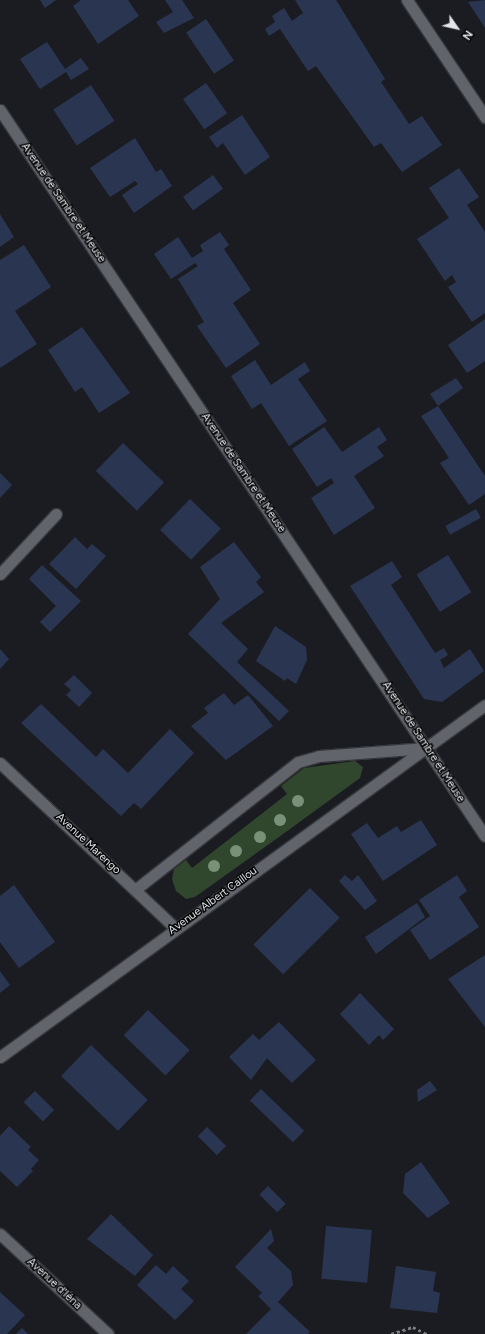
<!DOCTYPE html>
<meta charset="utf-8">
<style>
body{margin:0}
#map{position:relative;width:485px;height:1334px;overflow:hidden;background:#1a1c22;font-family:Figtree,sans-serif}
div>[style]{position:absolute}
.green>*{inset:0;background:#30462d}
.building>*{inset:0;background:#2a3651;transform-origin:0 0}
.path>*{height:2.5px;margin-top:-1.25px;transform-origin:0;background:repeating-linear-gradient(90deg,#7a7b80 0 3px,transparent 0 6px)}
.roads{filter:drop-shadow(1px 0 #36383c) drop-shadow(-1px 0 #36383c) drop-shadow(0 1px #36383c) drop-shadow(0 -1px #36383c)}
.minor>*{height:11px;margin:-5.5px;padding:0 5.5px;transform-origin:5.5px;border-radius:5.5px;background:#61646b}
.trees>*{width:12px;height:12px;margin:-6px;border-radius:50%;background:#789178}
span{translate:-50% -50%;white-space:nowrap;text-align:center;line-height:1.15;-webkit-text-stroke:3px #060709;paint-order:stroke}
.street-label{font-size:11px;color:#e4e5e9}
.north{position:absolute;left:437px;top:8px;width:40px;height:40px;-webkit-text-stroke:3px #060709;paint-order:stroke;rotate:124deg;font-size:11px;font-weight:700;line-height:16px;text-align:center;color:#e4e5e9}
.north::after{content:'';display:block;margin:auto;width:14px;height:18px;background:#e4e5e9;clip-path:polygon(50% 0,100% 100%,50% 72%,0 100%)}
</style>
<div id="map">
<div class="green">
<i style="clip-path:polygon(355px 761px,363px 767px,360px 778px,279px 837px,195px 897px,186px 899px,176px 891px,172px 879px,174px 869px,186px 860px,192px 868px,287px 794px,281px 786px,304px 768px)"></i>
</div>
<div class="building">
<i style="clip-path:polygon(40px 0,56px 0,45px 8px)"></i>
<i style="clip-path:polygon(81px 0,128px 0,139px 16px,98px 44px,73px 6px)"></i>
<i style="clip-path:polygon(165px 0,182px 0,194px 18px,164px 33px,156px 22px,173px 12px)"></i>
<i style="clip-path:polygon(295px 0,336px 0,385px 79px,381px 82px,409px 124px,422px 116px,442px 145px,402px 172px,381px 143px,374px 147px,316px 66px,308px 71px,280px 29px,269px 36px,265px 29px,275px 22px,272px 16px,284px 8px,292px 21px,303px 13px)"></i>
<i style="clip-path:polygon(485px 0,485px 28px,468px 2px)"></i>
<i style="left:206px;top:19px;width:50px;height:24px;rotate:56deg"></i>
<i style="clip-path:polygon(47px 42px,65px 69px,81px 58px,89px 69px,71px 80px,66px 72px,40px 89px,20px 59px)"></i>
<i style="left:206px;top:83px;width:37px;height:28px;rotate:55deg"></i>
<i style="left:91px;top:85px;width:43px;height:45px;rotate:57deg"></i>
<i style="clip-path:polygon(242px 115px,270px 157px,245px 175px,223px 143px,217px 148px,209px 137px)"></i>
<i style="clip-path:polygon(135px 138px,156px 172px,161px 169px,172px 186px,134px 213px,122px 195px,138px 184px,135px 181px,110px 197px,90px 168px)"></i>
<i style="clip-path:polygon(459px 168px,479px 197px,467px 205px,485px 232px,485px 313px,472px 322px,448px 287px,456px 282px,452px 275px,445px 281px,417px 239px,449px 218px,429px 188px)"></i>
<i style="left:213px;top:175px;width:17px;height:37px;rotate:54deg"></i>
<i style="clip-path:polygon(0 214px,14px 237px,0 247px)"></i>
<i style="clip-path:polygon(220px 232px,229px 245px,224px 249px,251px 290px,233px 303px,260px 344px,226px 368px,197px 326px,204px 322px,178px 279px,198px 266px,195px 263px,171px 279px,154px 254px,178px 237px,192px 258px,203px 251px,200px 245px)"></i>
<i style="clip-path:polygon(24px 245px,51px 287px,15px 311px,37px 344px,0 368px,0 260px)"></i>
<i style="clip-path:polygon(485px 319px,485px 361px,467px 373px,448px 345px)"></i>
<i style="clip-path:polygon(82px 327px,130px 393px,99px 413px,82px 387px,75px 392px,48px 350px)"></i>
<i style="clip-path:polygon(255px 360px,271px 385px,305px 362px,310px 371px,298px 379px,327px 421px,289px 446px,261px 403px,252px 409px,231px 376px)"></i>
<i style="clip-path:polygon(456px 378px,463px 388px,438px 406px,430px 394px)"></i>
<i style="clip-path:polygon(438px 406px,485px 476px,485px 494px,469px 505px,440px 463px,449px 458px,421px 416px)"></i>
<i style="clip-path:polygon(324px 427px,342px 452px,379px 427px,387px 440px,377px 447px,384px 456px,354px 476px,375px 508px,334px 535px,311px 498px,334px 483px,331px 478px,317px 487px,292px 449px)"></i>
<i style="left:123px;top:443px;width:57px;height:39px;rotate:44deg"></i>
<i style="clip-path:polygon(0 473px,12px 485px,0 498px)"></i>
<i style="left:190px;top:499px;width:43px;height:43px;rotate:44deg"></i>
<i style="left:476px;top:509px;width:10px;height:35px;rotate:61deg"></i>
<i style="clip-path:polygon(75px 537px,87px 549px,92px 544px,106px 556px,76px 589px,49px 564px)"></i>
<i style="clip-path:polygon(234px 542px,261px 577px,256px 582px,264px 592px,221px 623px,248px 649px,237px 662px,289px 711px,279px 721px,188px 634px,220px 599px,200px 567px)"></i>
<i style="left:448px;top:555px;width:44px;height:37px;rotate:58deg"></i>
<i style="clip-path:polygon(392px 561px,402px 577px,391px 585px,435px 653px,444px 648px,448px 655px,440px 660px,444px 668px,470px 649px,484px 671px,442px 702px,424px 699px,350px 586px)"></i>
<i style="clip-path:polygon(42px 565px,81px 601px,50px 632px,40px 622px,56px 606px,29px 579px)"></i>
<i style="clip-path:polygon(275px 626px,306px 647px,307px 660px,296px 684px,287px 678px,285px 681px,256px 661px)"></i>
<i style="clip-path:polygon(0 649px,9px 659px,0 669px)"></i>
<i style="clip-path:polygon(74px 675px,92px 693px,79px 707px,66px 695px,71px 690px,64px 684px)"></i>
<i style="clip-path:polygon(224px 693px,234px 705px,248px 695px,273px 726px,226px 760px,191px 726px,208px 713px,204px 708px)"></i>
<i style="clip-path:polygon(41px 704px,96px 757px,103px 749px,128px 773px,170px 729px,194px 753px,141px 809px,134px 803px,121px 816px,21px 723px)"></i>
<i style="clip-path:polygon(421px 820px,437px 845px,383px 881px,351px 834px,367px 823px,378px 838px,397px 826px,401px 832px)"></i>
<i style="clip-path:polygon(345px 875px,352px 881px,358px 875px,377px 901px,365px 910px,339px 881px)"></i>
<i style="clip-path:polygon(457px 875px,467px 891px,459px 897px,479px 927px,430px 960px,410px 930px,430px 916px,419px 900px)"></i>
<i style="clip-path:polygon(14px 885px,55px 942px,19px 968px,0 942px,0 896px)"></i>
<i style="left:310px;top:888px;width:42px;height:80px;rotate:45deg"></i>
<i style="clip-path:polygon(417px 903px,425px 917px,376px 954px,365px 937px)"></i>
<i style="clip-path:polygon(485px 955px,485px 1027px,448px 979px)"></i>
<i style="clip-path:polygon(0 971px,10px 985px,0 993px)"></i>
<i style="clip-path:polygon(360px 993px,394px 1029px,383px 1040px,379px 1035px,369px 1045px,340px 1014px)"></i>
<i style="left:148px;top:1010px;width:58px;height:35px;rotate:44deg"></i>
<i style="clip-path:polygon(279px 1022px,316px 1060px,292px 1083px,267px 1058px,251px 1080px,229px 1057px,253px 1034px,259px 1040px)"></i>
<i style="left:91px;top:1045px;width:79px;height:43px;rotate:44deg"></i>
<i style="clip-path:polygon(430px 1081px,437px 1090px,418px 1102px,417px 1090px)"></i>
<i style="left:261px;top:1089px;width:60px;height:16px;rotate:44deg"></i>
<i style="left:35px;top:1091px;width:27px;height:16px;rotate:45deg"></i>
<i style="clip-path:polygon(9px 1126px,31px 1147px,28px 1150px,39px 1160px,31px 1169px,33px 1171px,17px 1187px,0 1171px,0 1136px)"></i>
<i style="left:207px;top:1127px;width:27px;height:13px;rotate:45deg"></i>
<i style="clip-path:polygon(421px 1162px,450px 1203px,428px 1218px,403px 1193px,405px 1174px)"></i>
<i style="left:268px;top:1186px;width:25px;height:12px;rotate:45deg"></i>
<i style="clip-path:polygon(111px 1214px,153px 1255px,135px 1276px,87px 1239px)"></i>
<i style="left:326px;top:1226px;width:46px;height:53px;rotate:5deg"></i>
<i style="clip-path:polygon(271px 1229px,274px 1241px,267px 1248px,291px 1271px,293px 1285px,278px 1302px,310px 1332px,308px 1334px,246px 1334px,271px 1309px,258px 1296px,262px 1293px,235px 1267px)"></i>
<i style="clip-path:polygon(156px 1265px,166px 1274px,173px 1266px,189px 1281px,181px 1289px,194px 1301px,175px 1320px,137px 1285px)"></i>
<i style="clip-path:polygon(396px 1266px,436px 1272px,433px 1291px,440px 1293px,437px 1313px,390px 1308px)"></i>
<i style="clip-path:polygon(0 1292px,25px 1315px,7px 1334px,0 1334px)"></i>
<i style="clip-path:polygon(22px 1328px,28px 1334px,16px 1334px)"></i>
</div>
<div class="path">
<i style="left:391px;top:1334px;width:23px;rotate:-18deg"></i>
<i style="left:413px;top:1327px;width:16px;rotate:27deg"></i>
</div>
<div class="roads">
<div class="minor">
<i style="left:407px;top:0;width:141px;rotate:56.3deg"></i>
<i style="left:0;top:110px;width:873px;rotate:56.26deg"></i>
<i style="left:0;top:574px;width:82px;rotate:-47deg"></i>
<i style="left:0;top:763px;width:241px;rotate:43.3deg"></i>
<i style="left:136px;top:889px;width:206px;rotate:-38.1deg"></i>
<i style="left:298px;top:762px;width:22px;rotate:-16deg"></i>
<i style="left:319px;top:756px;width:107px;rotate:-4.3deg"></i>
<i style="left:0;top:1057px;width:599px;rotate:-35.97deg"></i>
<i style="left:0;top:1234px;width:147px;rotate:42.8deg"></i>
</div>
</div>
<div class="trees">
<i style="left:298px;top:801px"></i>
<i style="left:280px;top:820px"></i>
<i style="left:260px;top:837px"></i>
<i style="left:236px;top:851px"></i>
<i style="left:214px;top:866px"></i>
</div>
<div class="street-label">
<span style="left:63px;top:203px;rotate:56deg">Avenue de Sambre et Meuse</span>
<span style="left:243px;top:473px;rotate:56deg">Avenue de Sambre et Meuse</span>
<span style="left:423px;top:742px;rotate:57deg">Avenue de Sambre et Meuse</span>
<span style="left:88px;top:844px;rotate:43deg">Avenue Marengo</span>
<span style="left:213px;top:901px;rotate:-36deg">Avenue Albert Caillou</span>
<span style="left:54px;top:1284px;rotate:43deg">Avenue d'Iéna</span>
</div>
<div class="north">N</div>
</div>
